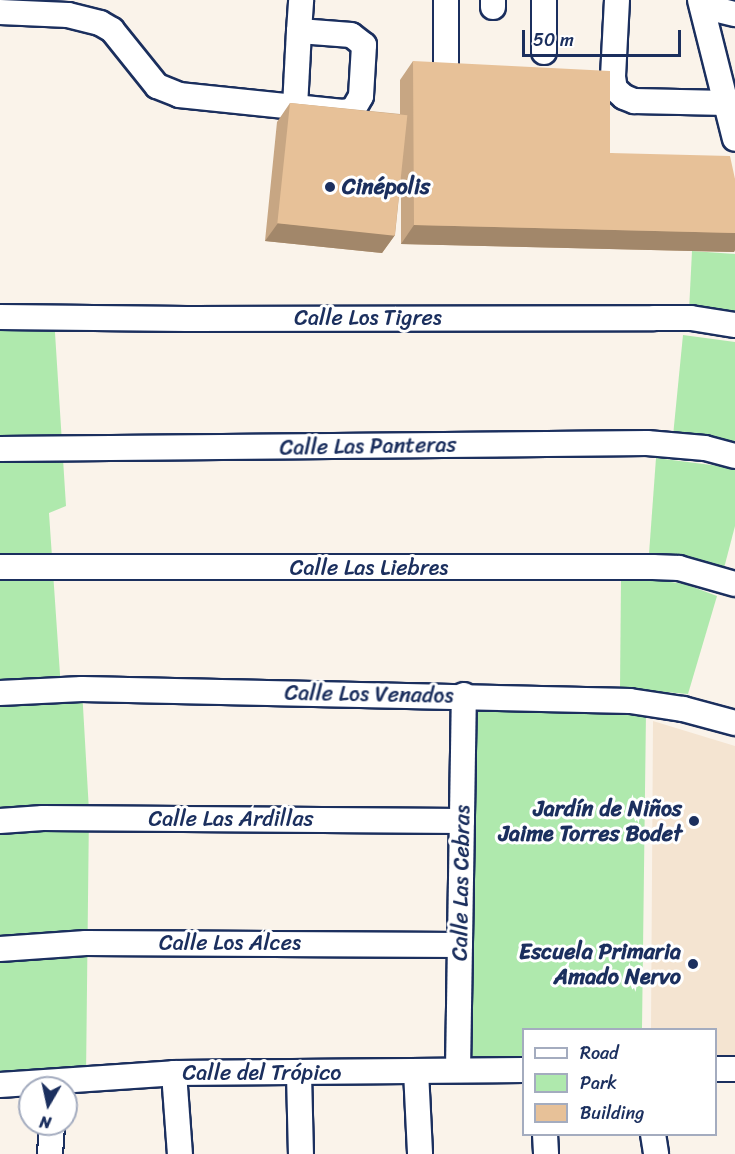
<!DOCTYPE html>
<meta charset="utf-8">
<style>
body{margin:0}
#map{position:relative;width:735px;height:1154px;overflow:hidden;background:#faf3ea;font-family:Sriracha,sans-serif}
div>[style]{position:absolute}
.built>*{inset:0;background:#f4e4d1}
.green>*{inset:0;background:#afe9ad}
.roads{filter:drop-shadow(2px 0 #1b2f5e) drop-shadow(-2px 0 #1b2f5e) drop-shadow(0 2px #1b2f5e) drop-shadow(0 -2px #1b2f5e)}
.minor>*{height:24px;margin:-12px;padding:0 12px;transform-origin:12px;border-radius:12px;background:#fff}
.wall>*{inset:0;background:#c7a683}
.shaded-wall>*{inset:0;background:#a2876a}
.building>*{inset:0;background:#e7c198;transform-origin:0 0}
.dots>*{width:16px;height:16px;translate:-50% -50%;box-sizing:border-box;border:3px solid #fff;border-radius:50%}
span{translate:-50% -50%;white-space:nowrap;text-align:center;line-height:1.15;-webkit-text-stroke:6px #fff;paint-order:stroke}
.poi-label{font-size:22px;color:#1b2f5e;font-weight:700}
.left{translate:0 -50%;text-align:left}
.right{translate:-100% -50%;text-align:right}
.street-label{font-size:22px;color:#1b2f5e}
.legend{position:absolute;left:522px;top:1028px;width:195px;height:108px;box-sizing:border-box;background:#fff;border:2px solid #a4acbf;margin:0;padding:8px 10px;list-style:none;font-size:18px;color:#1b2f5e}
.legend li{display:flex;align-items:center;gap:12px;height:30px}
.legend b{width:30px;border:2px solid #a4acbf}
.north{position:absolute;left:18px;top:1076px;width:60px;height:60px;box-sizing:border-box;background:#fff;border:2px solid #a4acbf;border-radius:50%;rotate:189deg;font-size:16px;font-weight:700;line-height:24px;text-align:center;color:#1b2f5e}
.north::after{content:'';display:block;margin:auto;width:21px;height:27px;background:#1b2f5e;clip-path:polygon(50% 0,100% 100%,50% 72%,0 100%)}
.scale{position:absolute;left:522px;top:30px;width:159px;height:27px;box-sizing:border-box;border:3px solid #1b2f5e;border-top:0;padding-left:8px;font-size:18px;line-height:21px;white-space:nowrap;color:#1b2f5e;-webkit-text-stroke:4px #fff;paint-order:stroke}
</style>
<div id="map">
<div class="built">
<i style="clip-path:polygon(653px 721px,735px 746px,735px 1059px,716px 1059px,716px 1030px,651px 1030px)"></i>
</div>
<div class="green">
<i style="clip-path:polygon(692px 251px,735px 254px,735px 319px,689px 311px)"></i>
<i style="clip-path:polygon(0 317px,54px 317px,66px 506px,49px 513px,61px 689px,82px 689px,89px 811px,86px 1077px,0 1085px)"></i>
<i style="clip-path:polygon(683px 335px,735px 342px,735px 449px,673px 436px)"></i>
<i style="clip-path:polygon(656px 458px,735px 468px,735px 526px,723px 572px,649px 554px)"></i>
<i style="clip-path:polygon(621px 580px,656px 580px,685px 584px,717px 596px,688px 694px,620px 688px)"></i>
<i style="clip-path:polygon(474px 711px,646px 712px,642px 1029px,524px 1030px,523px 1062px,471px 1062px)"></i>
</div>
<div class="roads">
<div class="minor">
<i style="left:446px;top:0;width:63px;rotate:90deg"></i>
<i style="left:544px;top:0;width:52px;rotate:90deg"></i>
<i style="left:617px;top:0;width:77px;rotate:93deg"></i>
<i style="left:613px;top:77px;width:12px;rotate:81deg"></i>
<i style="left:615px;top:89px;width:12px;rotate:42deg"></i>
<i style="left:624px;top:97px;width:11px;rotate:22deg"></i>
<i style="left:634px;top:101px;width:93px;rotate:1.2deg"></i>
<i style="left:700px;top:0;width:143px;rotate:75.9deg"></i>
<i style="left:702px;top:6px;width:34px;rotate:14deg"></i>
<i style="left:493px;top:7px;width:7px;rotate:-90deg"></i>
<i style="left:0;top:12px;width:68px;rotate:2.5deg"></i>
<i style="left:68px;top:15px;width:33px;rotate:14deg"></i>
<i style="left:100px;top:23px;width:14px;rotate:30deg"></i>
<i style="left:112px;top:30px;width:72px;rotate:51.2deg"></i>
<i style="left:157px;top:86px;width:24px;rotate:22deg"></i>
<i style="left:179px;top:95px;width:165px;rotate:5.9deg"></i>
<i style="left:343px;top:112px;width:10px;rotate:-11deg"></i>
<i style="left:353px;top:110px;width:16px;rotate:-60deg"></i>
<i style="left:361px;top:96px;width:51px;rotate:-86.6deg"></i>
<i style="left:364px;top:45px;width:16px;rotate:-142deg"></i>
<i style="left:351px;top:35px;width:52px;rotate:-175.6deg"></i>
<i style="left:299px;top:31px;width:31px;rotate:-86deg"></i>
<i style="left:295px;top:107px;width:76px;rotate:-87deg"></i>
<i style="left:0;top:317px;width:187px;rotate:0.6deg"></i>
<i style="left:187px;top:319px;width:467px;rotate:-0.1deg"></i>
<i style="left:654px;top:318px;width:37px"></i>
<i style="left:691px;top:318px;width:45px;rotate:9deg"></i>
<i style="left:0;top:449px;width:647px;rotate:-0.53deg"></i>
<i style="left:647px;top:443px;width:58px;rotate:4.9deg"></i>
<i style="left:705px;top:448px;width:31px;rotate:15deg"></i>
<i style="left:0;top:567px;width:653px"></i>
<i style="left:653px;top:567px;width:26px;rotate:2deg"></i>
<i style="left:679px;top:568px;width:58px;rotate:15.9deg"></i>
<i style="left:0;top:693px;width:82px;rotate:-2.8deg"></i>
<i style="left:82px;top:689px;width:548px;rotate:1.25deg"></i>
<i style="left:630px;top:701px;width:54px;rotate:8.6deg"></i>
<i style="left:683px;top:709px;width:54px;rotate:15.1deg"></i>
<i style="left:0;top:821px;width:43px;rotate:-4deg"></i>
<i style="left:43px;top:818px;width:419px;rotate:0.4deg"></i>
<i style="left:0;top:949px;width:86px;rotate:-4deg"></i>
<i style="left:86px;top:943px;width:374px;rotate:0.3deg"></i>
<i style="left:716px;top:1069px;width:19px"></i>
<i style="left:458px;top:1070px;width:375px;rotate:-89.1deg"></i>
<i style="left:416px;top:1071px;width:83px;rotate:87.2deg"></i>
<i style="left:174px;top:1073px;width:81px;rotate:85.8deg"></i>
<i style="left:299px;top:1074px;width:80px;rotate:88.6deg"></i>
<i style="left:0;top:1085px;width:174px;rotate:-3.9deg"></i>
<i style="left:174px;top:1073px;width:350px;rotate:-0.5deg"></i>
<i style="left:545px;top:1134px;width:20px;rotate:87deg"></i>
<i style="left:653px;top:1134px;width:20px;rotate:81deg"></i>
<i style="left:50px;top:1154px;width:30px;rotate:-86deg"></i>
</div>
</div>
<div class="wall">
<i style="clip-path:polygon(413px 61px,610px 153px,735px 179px,735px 250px,734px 252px,401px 244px,401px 177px,395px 235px,382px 253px,265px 241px,277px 122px,290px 103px,400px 114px,400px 80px)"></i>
</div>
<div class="shaded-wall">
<i style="clip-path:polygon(278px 223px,395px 235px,382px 253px,265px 241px)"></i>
<i style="clip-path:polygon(414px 225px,735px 233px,735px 250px,734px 252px,401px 244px)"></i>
</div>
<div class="building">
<i style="clip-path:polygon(413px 61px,610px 71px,610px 153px,730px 156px,735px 179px,735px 233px,414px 225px)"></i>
<i style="left:290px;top:103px;width:118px;height:121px;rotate:6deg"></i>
</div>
<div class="dots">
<i style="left:330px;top:187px;background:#1b2f5e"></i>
<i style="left:694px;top:821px;background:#1b2f5e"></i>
<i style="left:693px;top:964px;background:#1b2f5e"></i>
</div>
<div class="poi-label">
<span class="left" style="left:342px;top:187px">Cinépolis</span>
<span class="right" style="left:682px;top:821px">Jardín de Niños<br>Jaime Torres Bodet</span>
<span class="right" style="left:681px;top:964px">Escuela Primaria<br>Amado Nervo</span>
</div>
<div class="street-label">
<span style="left:368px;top:318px">Calle Los Tigres</span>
<span style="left:368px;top:446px;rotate:-1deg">Calle Las Panteras</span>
<span style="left:369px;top:568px">Calle Las Liebres</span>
<span style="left:369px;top:694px;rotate:1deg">Calle Los Venados</span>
<span style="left:231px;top:819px">Calle Las Ardillas</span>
<span style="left:461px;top:883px;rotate:-89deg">Calle Las Cebras</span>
<span style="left:230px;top:943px">Calle Los Alces</span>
<span style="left:262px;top:1073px">Calle del Trópico</span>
</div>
<ul class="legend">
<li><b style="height:8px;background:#fff"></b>Road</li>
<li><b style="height:16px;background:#afe9ad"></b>Park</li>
<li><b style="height:16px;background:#e7c198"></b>Building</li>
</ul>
<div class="north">N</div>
<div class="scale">50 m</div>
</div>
